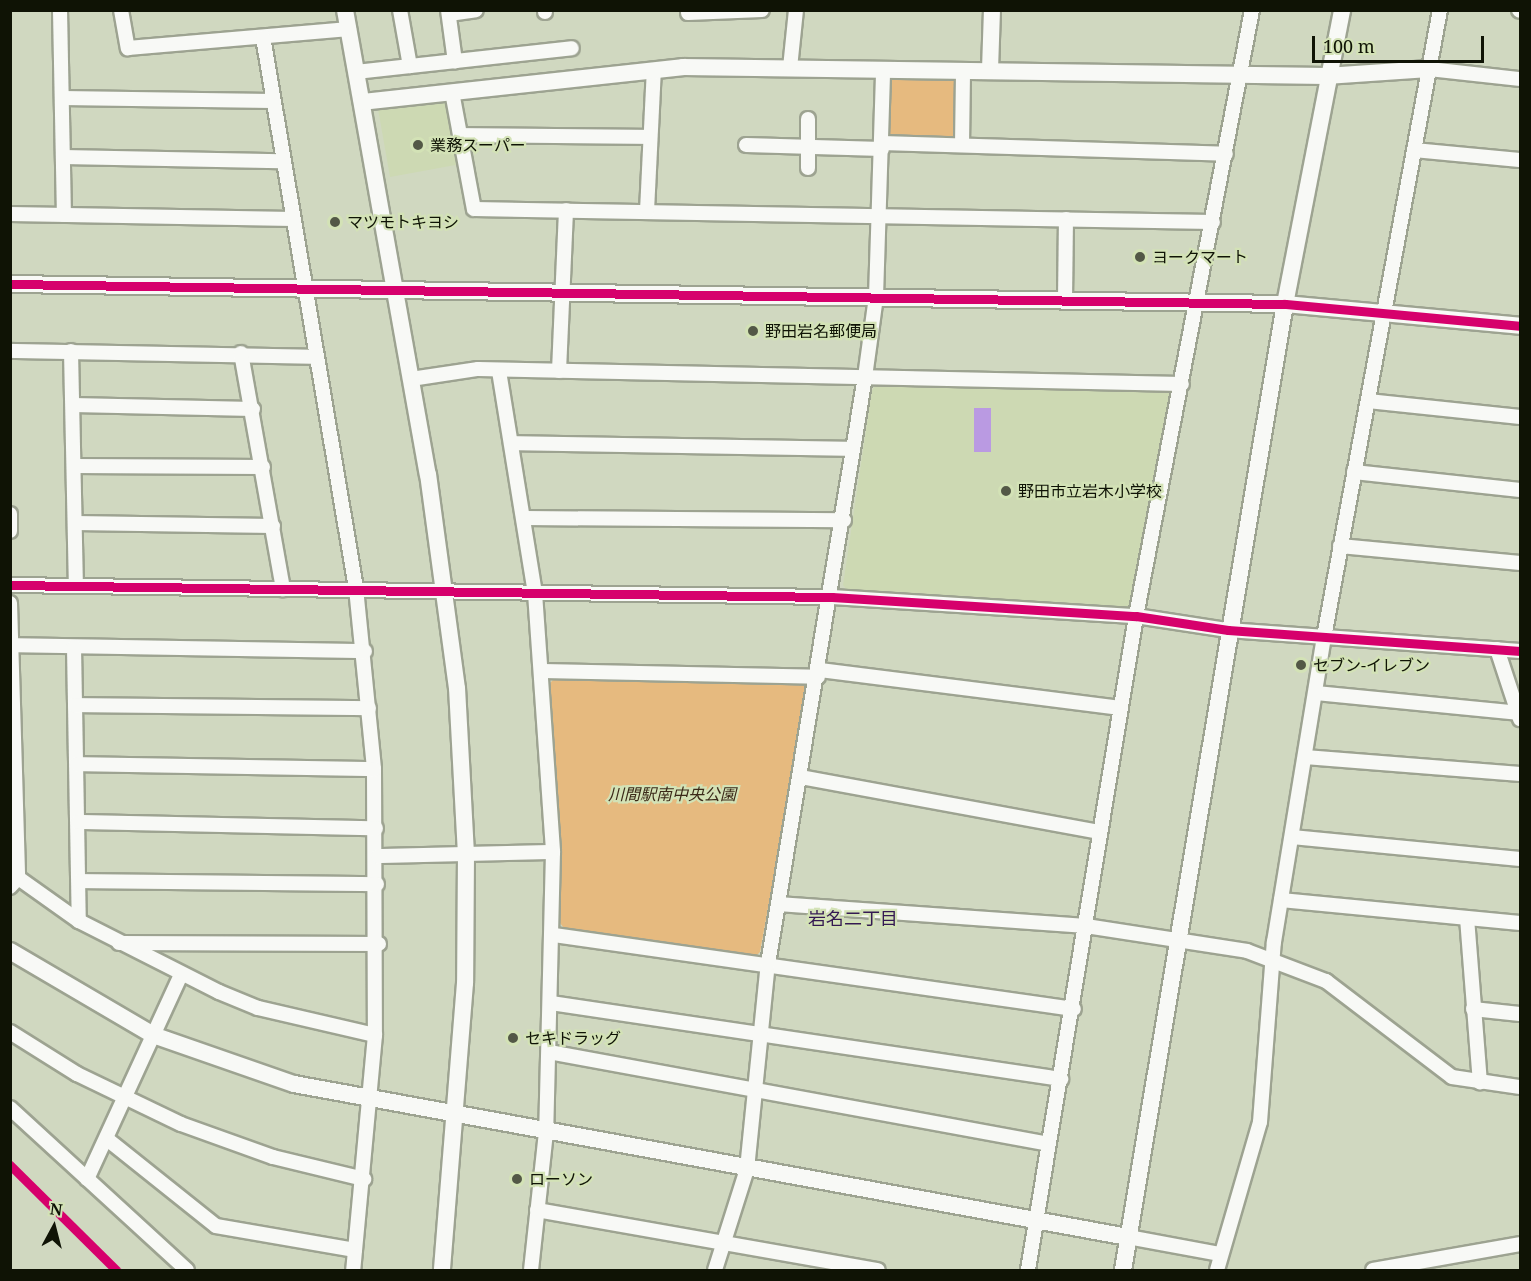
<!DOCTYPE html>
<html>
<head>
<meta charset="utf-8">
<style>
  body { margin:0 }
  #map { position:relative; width:1531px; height:1281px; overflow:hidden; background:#d0d8c0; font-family:"Noto Serif","Noto Sans JP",serif }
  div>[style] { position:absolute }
  .built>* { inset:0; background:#cdd9b3 }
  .green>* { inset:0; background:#e6ba7f; transform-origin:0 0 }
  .water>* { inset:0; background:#ba9ae2; transform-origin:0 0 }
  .roads { filter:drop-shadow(2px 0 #9da391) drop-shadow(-2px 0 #9da391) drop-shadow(0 2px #9da391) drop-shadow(0 -2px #9da391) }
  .minor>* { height:14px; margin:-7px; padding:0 7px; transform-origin:7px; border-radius:7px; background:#f8f9f6 }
  .tertiary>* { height:16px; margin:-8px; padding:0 8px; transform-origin:8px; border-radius:8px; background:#f8f9f6 }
  .cycleway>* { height:9px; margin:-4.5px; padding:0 4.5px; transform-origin:4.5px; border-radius:4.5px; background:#d6006c }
  .dots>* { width:16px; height:16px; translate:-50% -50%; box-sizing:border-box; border:3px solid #d3e2b6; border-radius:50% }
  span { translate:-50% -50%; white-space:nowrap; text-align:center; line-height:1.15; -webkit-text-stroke:4.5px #d3e2b6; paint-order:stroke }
  .poi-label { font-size:16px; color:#0f1305 }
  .left { translate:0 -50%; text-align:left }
  .park-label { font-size:16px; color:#3b2918; font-style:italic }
  .neighbourhood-label { font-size:18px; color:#341952 }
  .frame { position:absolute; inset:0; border:12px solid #0f1305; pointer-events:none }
  .north { position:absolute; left:24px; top:1197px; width:60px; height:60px; -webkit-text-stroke:4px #d3e2b6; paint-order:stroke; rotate:7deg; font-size:16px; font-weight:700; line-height:24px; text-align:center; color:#0f1305 }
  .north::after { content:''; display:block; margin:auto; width:21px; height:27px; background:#0f1305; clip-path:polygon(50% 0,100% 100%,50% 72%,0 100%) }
  .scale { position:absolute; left:1312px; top:36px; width:172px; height:27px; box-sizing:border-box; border:3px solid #0f1305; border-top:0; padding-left:8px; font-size:18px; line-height:21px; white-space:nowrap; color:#0f1305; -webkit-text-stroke:4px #d3e2b6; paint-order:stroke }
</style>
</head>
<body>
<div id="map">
  <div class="built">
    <i style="clip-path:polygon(443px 101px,450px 107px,461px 164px,390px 177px,378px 109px)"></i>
    <i style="clip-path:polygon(878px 383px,1168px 390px,1174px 396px,1133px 603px,1127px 607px,847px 590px,843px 585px,872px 390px)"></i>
  </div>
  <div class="green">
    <i style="left:890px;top:74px;width:69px;height:64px;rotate:1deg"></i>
    <i style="clip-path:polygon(556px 677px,803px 682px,808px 688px,760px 952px,755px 957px,567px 932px,560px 923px,550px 683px)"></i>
  </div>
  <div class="water">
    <i style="left:974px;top:408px;width:17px;height:44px"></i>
  </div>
  <div class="roads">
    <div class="minor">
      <i style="left:60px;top:10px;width:205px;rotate:88.9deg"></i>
      <i style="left:121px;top:10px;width:39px;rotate:80deg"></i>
      <i style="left:128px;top:48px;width:222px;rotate:-4.9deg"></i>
      <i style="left:400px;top:10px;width:57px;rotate:79.9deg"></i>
      <i style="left:448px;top:10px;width:52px;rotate:82.3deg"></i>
      <i style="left:545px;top:10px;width:2px;rotate:90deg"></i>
      <i style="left:1519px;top:10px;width:1px;rotate:45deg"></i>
      <i style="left:688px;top:13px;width:74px;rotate:-2.3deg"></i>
      <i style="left:449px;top:14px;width:27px;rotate:-8deg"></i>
      <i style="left:263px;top:37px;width:559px;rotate:80.42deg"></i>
      <i style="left:356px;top:588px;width:182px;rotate:84.3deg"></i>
      <i style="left:374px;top:769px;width:266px;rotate:89.8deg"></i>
      <i style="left:375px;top:1035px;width:236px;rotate:95.3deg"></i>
      <i style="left:790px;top:68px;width:58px;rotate:-84.1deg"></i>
      <i style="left:1429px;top:69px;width:92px;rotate:6.3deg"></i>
      <i style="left:356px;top:72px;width:217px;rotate:-6.3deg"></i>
      <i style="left:452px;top:92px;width:119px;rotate:79.4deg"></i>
      <i style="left:474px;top:209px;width:739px;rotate:1.01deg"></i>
      <i style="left:62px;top:98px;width:210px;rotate:0.8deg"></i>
      <i style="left:808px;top:119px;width:49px;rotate:90deg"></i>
      <i style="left:460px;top:135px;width:190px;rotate:0.6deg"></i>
      <i style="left:882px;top:143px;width:344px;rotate:1.8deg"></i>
      <i style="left:746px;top:145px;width:136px;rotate:1.7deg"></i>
      <i style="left:962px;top:145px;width:75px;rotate:-89.2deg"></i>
      <i style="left:1414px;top:150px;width:106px;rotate:5.4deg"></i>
      <i style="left:63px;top:157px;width:218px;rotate:1.1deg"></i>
      <i style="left:647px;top:211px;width:141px;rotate:-87.2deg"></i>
      <i style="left:10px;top:214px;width:283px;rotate:1deg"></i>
      <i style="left:1065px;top:300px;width:81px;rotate:-89.3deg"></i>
      <i style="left:10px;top:351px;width:307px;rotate:1.1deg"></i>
      <i style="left:71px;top:351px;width:235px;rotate:88.8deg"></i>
      <i style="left:241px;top:353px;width:240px;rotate:79.9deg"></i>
      <i style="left:499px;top:371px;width:225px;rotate:80.8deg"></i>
      <i style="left:535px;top:593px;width:260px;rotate:86deg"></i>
      <i style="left:553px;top:852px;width:280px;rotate:91.4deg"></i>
      <i style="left:546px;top:1132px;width:139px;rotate:96.2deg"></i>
      <i style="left:559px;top:371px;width:161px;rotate:-87.5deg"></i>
      <i style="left:411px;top:379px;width:68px;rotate:-8.5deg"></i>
      <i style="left:478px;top:369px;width:704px;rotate:1.22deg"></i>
      <i style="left:1368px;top:401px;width:153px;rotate:6deg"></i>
      <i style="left:73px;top:405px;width:180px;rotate:1.3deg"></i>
      <i style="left:511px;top:443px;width:342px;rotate:1deg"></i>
      <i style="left:74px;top:466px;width:189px;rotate:0.3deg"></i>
      <i style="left:1354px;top:472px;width:167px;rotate:6.2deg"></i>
      <i style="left:10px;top:514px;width:17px;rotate:90deg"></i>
      <i style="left:525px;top:518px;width:319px;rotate:0.4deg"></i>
      <i style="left:75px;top:523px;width:198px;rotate:0.9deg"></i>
      <i style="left:1340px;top:546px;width:181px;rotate:5.4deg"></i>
      <i style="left:10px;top:585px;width:822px;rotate:0.84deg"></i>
      <i style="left:832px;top:597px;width:305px;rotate:3.6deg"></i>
      <i style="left:1136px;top:616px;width:93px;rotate:8.7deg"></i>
      <i style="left:1228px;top:630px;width:293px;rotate:4.1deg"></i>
      <i style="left:10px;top:603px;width:275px;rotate:88.3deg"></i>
      <i style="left:18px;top:878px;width:12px;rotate:132deg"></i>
      <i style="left:10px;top:645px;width:355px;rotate:1deg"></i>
      <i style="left:74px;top:647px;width:274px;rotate:89deg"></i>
      <i style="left:1497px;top:649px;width:74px;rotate:71.8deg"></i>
      <i style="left:820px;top:670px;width:303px;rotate:7.2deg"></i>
      <i style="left:543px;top:671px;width:275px;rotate:1.2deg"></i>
      <i style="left:1316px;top:693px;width:205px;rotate:5.6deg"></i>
      <i style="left:75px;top:705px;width:294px;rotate:0.6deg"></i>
      <i style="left:1305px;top:757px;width:216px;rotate:4.5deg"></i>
      <i style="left:77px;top:764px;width:297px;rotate:1deg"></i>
      <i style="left:800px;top:777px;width:305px;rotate:10.4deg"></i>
      <i style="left:78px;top:822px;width:298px;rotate:1.2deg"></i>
      <i style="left:1292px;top:837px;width:229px;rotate:5.5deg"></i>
      <i style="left:378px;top:856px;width:175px;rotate:-1.3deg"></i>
      <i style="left:10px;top:872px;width:85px;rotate:35.4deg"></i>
      <i style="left:79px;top:921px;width:157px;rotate:26.9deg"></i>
      <i style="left:219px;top:992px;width:42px;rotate:22.3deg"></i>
      <i style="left:258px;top:1008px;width:120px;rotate:13deg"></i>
      <i style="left:80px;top:881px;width:297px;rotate:0.6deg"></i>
      <i style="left:1281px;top:900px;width:240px;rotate:5.5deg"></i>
      <i style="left:778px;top:904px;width:309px;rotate:4.1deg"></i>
      <i style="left:1086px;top:926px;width:163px;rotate:8.8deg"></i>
      <i style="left:1247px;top:951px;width:85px;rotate:20.8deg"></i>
      <i style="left:1326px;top:981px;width:158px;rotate:37.3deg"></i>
      <i style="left:1452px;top:1077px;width:69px;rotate:8.4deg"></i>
      <i style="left:1467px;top:918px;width:165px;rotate:85.5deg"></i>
      <i style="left:554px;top:935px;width:525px;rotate:8.1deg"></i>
      <i style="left:119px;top:943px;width:260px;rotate:0.2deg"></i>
      <i style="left:551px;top:1003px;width:516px;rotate:8.48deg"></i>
      <i style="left:1473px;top:1009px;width:47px;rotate:6.1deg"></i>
      <i style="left:10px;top:1032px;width:79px;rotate:32.1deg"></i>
      <i style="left:77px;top:1074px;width:115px;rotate:25.7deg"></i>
      <i style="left:181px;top:1124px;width:98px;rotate:19.7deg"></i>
      <i style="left:273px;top:1157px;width:94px;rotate:13.6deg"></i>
      <i style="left:549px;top:1052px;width:508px;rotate:10.43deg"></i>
      <i style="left:10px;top:1108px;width:240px;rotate:42.5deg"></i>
      <i style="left:107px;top:1139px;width:139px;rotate:38.6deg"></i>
      <i style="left:216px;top:1226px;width:141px;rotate:9.8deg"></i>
      <i style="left:87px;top:1179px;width:225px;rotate:-65.3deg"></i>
      <i style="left:537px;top:1210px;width:346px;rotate:10deg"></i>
      <i style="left:1128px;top:1237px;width:94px;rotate:10.5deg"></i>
      <i style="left:715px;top:1270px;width:106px;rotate:-72.4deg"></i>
      <i style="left:747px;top:1169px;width:206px;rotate:-84.2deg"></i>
      <i style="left:768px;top:964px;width:595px;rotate:-80.62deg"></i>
      <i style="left:865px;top:377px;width:81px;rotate:-82.2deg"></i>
      <i style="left:876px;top:297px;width:228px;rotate:-88.2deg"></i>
      <i style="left:1028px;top:1270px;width:663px;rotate:-80.62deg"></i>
      <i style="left:1136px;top:616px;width:617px;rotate:-79.16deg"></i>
      <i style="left:1217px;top:1270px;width:154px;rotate:-73.8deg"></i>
      <i style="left:1260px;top:1122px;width:181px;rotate:-85.6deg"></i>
      <i style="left:1274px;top:942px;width:309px;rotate:-80.7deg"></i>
      <i style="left:1324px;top:637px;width:638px;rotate:-79.52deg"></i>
      <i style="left:1373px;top:1270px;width:149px;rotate:-10deg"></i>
    </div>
    <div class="tertiary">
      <i style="left:345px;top:10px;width:471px;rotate:79.9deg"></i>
      <i style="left:428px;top:474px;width:216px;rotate:82.3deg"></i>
      <i style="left:457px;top:688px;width:166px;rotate:86.9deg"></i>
      <i style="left:466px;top:854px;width:129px;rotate:90.4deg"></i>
      <i style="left:465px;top:983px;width:288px;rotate:94.6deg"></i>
      <i style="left:990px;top:70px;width:60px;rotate:-88.1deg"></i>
      <i style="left:362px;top:102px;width:323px;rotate:-6.2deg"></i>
      <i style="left:683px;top:67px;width:643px;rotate:0.8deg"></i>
      <i style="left:1326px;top:76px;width:103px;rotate:-3.9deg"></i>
      <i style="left:10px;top:284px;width:1275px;rotate:0.9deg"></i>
      <i style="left:1285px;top:304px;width:236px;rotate:5.3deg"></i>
      <i style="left:10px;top:951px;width:166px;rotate:30.4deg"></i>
      <i style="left:153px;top:1035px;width:149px;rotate:19.2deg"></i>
      <i style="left:294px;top:1084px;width:848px;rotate:10.4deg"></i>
      <i style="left:1123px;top:1270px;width:979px;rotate:-80.48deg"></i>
      <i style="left:1285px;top:304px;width:299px;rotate:-79deg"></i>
    </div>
  </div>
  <div class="cycleway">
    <i style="left:10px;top:284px;width:1275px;rotate:0.9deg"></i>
    <i style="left:1285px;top:304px;width:236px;rotate:5.3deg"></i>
    <i style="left:10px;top:585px;width:822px;rotate:0.84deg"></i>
    <i style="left:832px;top:597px;width:305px;rotate:3.6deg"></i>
    <i style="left:1136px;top:616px;width:93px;rotate:8.7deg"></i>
    <i style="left:1228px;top:630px;width:293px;rotate:4.1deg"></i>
    <i style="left:10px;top:1165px;width:149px;rotate:44.7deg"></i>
  </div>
  <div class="dots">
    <i style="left:418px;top:145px;background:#535846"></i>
    <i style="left:335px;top:222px;background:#535846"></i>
    <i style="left:1140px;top:257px;background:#535846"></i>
    <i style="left:753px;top:331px;background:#535846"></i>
    <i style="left:1006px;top:491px;background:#535846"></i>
    <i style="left:1301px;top:665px;background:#535846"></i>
    <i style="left:513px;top:1038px;background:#535846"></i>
    <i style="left:517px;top:1179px;background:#535846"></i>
  </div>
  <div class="poi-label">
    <span class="left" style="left:430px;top:145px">業務スーパー</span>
    <span class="left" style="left:347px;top:222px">マツモトキヨシ</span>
    <span class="left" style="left:1152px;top:257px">ヨークマート</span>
    <span class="left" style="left:765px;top:331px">野田岩名郵便局</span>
    <span class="left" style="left:1018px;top:491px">野田市立岩木小学校</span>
    <span class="left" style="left:1313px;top:665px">セブン-イレブン</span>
    <span class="left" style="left:525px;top:1038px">セキドラッグ</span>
    <span class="left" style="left:529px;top:1179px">ローソン</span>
  </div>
  <div class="park-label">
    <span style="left:672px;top:794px">川間駅南中央公園</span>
  </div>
  <div class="neighbourhood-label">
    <span style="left:853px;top:918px">岩名二丁目</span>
  </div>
  <div class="frame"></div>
  <div class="north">N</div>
  <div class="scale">100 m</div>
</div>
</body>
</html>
